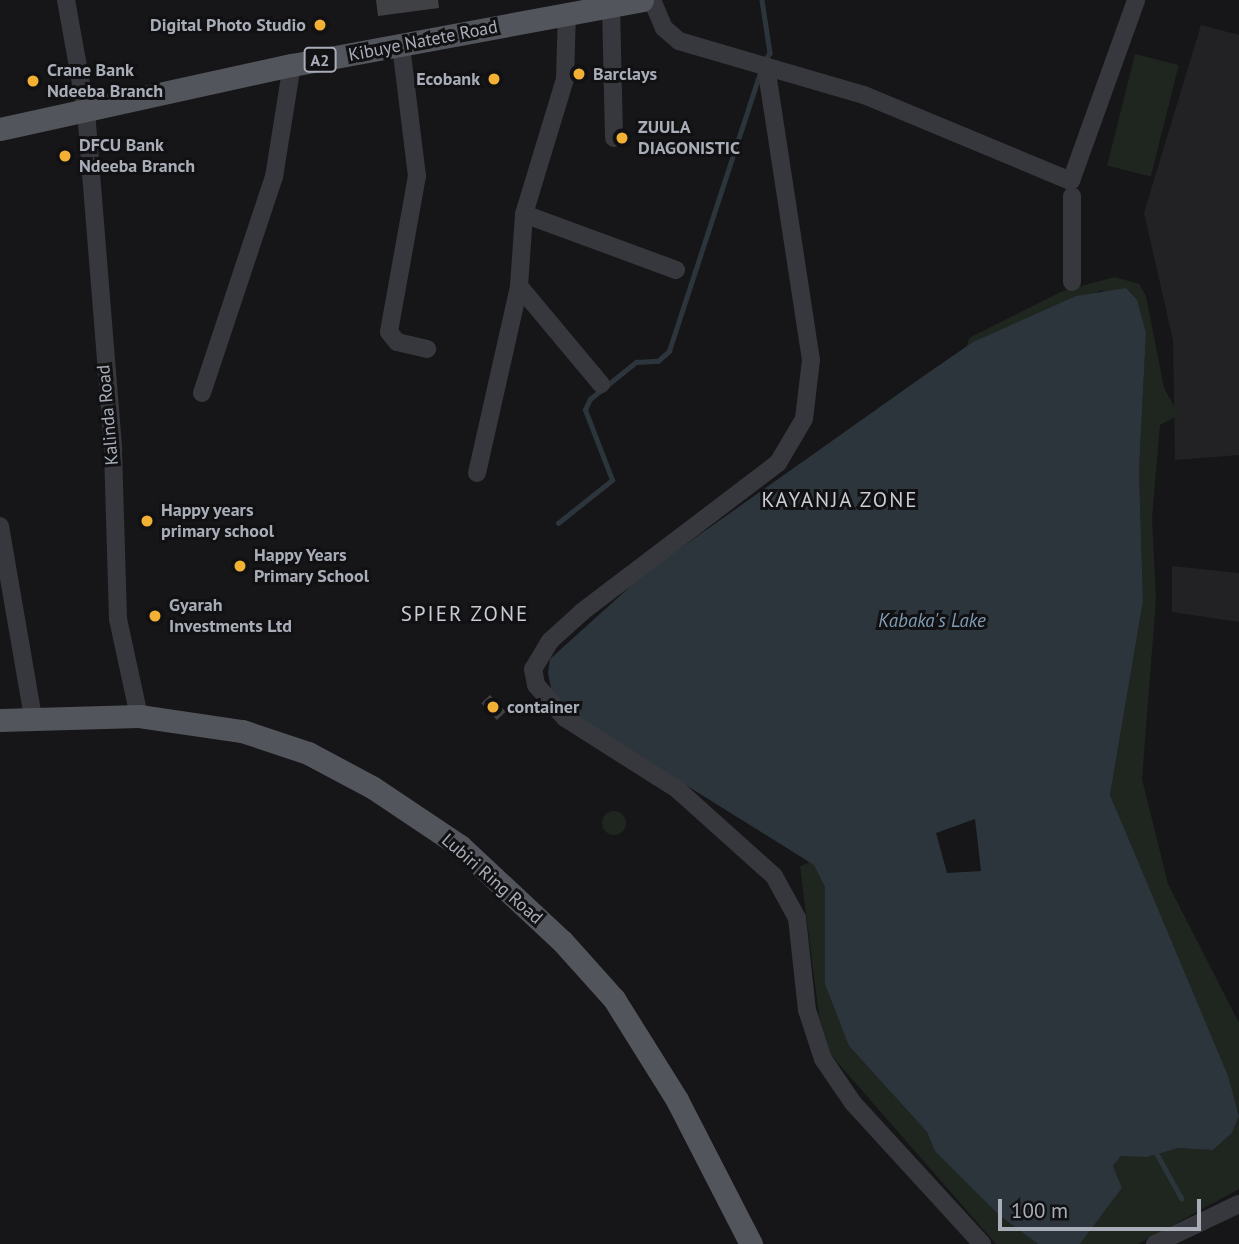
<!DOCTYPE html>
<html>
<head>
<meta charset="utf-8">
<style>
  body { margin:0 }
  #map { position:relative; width:1239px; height:1244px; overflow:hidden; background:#161618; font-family:"PT Sans",sans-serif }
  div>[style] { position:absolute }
  .built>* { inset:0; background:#222225 }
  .green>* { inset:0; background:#1e261f; transform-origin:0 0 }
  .round { border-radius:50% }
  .water>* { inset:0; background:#2c353c }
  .stream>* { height:4.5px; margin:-2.25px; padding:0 2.25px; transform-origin:2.25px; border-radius:2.25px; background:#2c353c }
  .building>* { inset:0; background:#404145; transform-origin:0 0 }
  .minor>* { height:18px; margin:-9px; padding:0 9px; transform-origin:9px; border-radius:9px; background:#37383d }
  .major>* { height:23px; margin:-11.5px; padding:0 11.5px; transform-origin:11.5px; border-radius:11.5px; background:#53555c }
  .dots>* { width:19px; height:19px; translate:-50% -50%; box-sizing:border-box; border:4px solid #111113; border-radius:50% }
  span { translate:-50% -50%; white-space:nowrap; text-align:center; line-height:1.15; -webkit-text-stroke:6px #111113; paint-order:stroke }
  .shield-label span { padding:2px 5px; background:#111113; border:2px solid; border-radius:5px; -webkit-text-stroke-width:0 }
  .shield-label { font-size:16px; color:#a8adb8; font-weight:700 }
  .poi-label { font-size:18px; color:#a8adb8; font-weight:700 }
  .right { translate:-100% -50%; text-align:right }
  .left { translate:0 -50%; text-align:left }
  .street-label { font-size:18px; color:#a8adb8 }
  .water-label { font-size:19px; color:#7f9bb3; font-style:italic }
  .quarter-label { font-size:21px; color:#c9ccd4; letter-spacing:2px }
  .scale { position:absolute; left:998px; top:1199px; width:203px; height:32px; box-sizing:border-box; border:4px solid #a8adb8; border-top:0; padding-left:9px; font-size:21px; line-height:24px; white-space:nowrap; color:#a8adb8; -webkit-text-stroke:5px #111113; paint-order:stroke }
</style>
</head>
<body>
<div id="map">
  <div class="built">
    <i style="clip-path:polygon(1201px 25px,1239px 35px,1239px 455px,1175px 460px,1173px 340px,1144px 213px)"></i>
    <i style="clip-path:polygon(1172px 566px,1239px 573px,1239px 622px,1172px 612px)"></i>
  </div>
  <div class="green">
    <i style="left:1135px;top:54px;width:45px;height:115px;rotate:14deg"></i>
    <i style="clip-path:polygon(1115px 277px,1139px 284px,1146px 296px,1164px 388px,1179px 415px,1160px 425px,1152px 518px,1156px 599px,1142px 779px,1168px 884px,1239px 1023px,1239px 1113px,1110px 795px,1143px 601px,1139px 471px,1146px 333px,1102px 290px,967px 346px,969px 338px,1063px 291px)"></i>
    <i class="round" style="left:602px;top:811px;width:24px;height:24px"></i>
    <i style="clip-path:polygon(824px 857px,849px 1046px,927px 1132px,936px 1151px,1000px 1216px,1038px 1244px,996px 1244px,831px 1055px,819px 1016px,800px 866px)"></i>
    <i style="clip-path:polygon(1239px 1116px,1239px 1189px,1138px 1244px,1080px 1244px,1122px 1188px,1113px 1166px,1121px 1156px,1178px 1148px,1213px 1150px,1232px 1133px)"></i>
  </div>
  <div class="water">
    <i style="clip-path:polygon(evenodd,1126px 288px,1137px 300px,1146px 333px,1139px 471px,1143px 601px,1110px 795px,1228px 1076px,1239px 1116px,1232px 1133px,1213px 1150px,1178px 1148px,1147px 1157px,1121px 1156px,1113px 1166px,1122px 1188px,1080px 1244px,1038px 1244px,1000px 1216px,935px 1151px,927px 1132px,849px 1046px,825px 984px,825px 887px,814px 865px,554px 703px,548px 673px,550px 659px,644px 574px,925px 375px,973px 342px,1076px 296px,1126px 288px,975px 819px,981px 871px,947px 873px,936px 833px,975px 819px)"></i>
  </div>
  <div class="stream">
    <i style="left:762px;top:0;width:54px;rotate:81.4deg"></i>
    <i style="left:770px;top:53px;width:9px;rotate:122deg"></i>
    <i style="left:558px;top:523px;width:69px;rotate:-38.5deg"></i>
    <i style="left:612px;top:480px;width:75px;rotate:-111.1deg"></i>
    <i style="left:585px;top:410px;width:12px;rotate:-66deg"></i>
    <i style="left:590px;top:399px;width:59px;rotate:-38.8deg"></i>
    <i style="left:636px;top:362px;width:22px;rotate:-3deg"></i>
    <i style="left:658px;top:361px;width:15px;rotate:-42deg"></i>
    <i style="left:669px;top:351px;width:297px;rotate:-71.9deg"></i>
    <i style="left:1157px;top:1154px;width:51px;rotate:60.9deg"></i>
  </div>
  <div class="building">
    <i style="clip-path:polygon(376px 0,438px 0,439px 8px,378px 16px)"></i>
    <i style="left:490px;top:695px;width:23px;height:12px;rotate:47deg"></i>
  </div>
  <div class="minor">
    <i style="left:66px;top:0;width:113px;rotate:79.8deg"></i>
    <i style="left:86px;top:111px;width:340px;rotate:85.4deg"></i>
    <i style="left:113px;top:450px;width:169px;rotate:88.3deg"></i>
    <i style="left:118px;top:619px;width:99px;rotate:77.8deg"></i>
    <i style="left:652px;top:0;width:30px;rotate:67deg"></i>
    <i style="left:664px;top:28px;width:20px;rotate:41deg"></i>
    <i style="left:679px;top:41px;width:193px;rotate:16.3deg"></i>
    <i style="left:864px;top:95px;width:224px;rotate:22.6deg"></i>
    <i style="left:1071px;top:181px;width:192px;rotate:-70.2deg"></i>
    <i style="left:611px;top:5px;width:133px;rotate:88.7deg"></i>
    <i style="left:401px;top:46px;width:131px;rotate:83deg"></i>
    <i style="left:417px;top:176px;width:158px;rotate:100.2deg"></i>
    <i style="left:389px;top:332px;width:13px;rotate:51deg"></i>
    <i style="left:397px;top:342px;width:31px;rotate:13deg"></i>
    <i style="left:766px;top:66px;width:297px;rotate:81.3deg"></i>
    <i style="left:811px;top:360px;width:59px;rotate:96.8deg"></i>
    <i style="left:804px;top:419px;width:51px;rotate:120.6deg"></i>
    <i style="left:778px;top:463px;width:246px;rotate:142.8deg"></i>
    <i style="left:582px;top:612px;width:43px;rotate:137.8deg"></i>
    <i style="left:550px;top:641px;width:33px;rotate:121deg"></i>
    <i style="left:533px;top:669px;width:16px;rotate:79deg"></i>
    <i style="left:536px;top:685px;width:44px;rotate:48.7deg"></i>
    <i style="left:565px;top:718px;width:133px;rotate:32.4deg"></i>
    <i style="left:677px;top:789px;width:130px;rotate:41.9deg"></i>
    <i style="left:774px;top:876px;width:48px;rotate:61.3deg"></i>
    <i style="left:797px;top:918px;width:93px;rotate:83.8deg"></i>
    <i style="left:807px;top:1010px;width:52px;rotate:71.9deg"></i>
    <i style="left:823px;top:1059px;width:53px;rotate:55.7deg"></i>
    <i style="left:853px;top:1103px;width:191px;rotate:47.5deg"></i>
    <i style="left:524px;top:214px;width:162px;rotate:20.2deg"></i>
    <i style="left:1072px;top:282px;width:86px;rotate:-90deg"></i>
    <i style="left:519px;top:286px;width:128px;rotate:50.1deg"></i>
    <i style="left:202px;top:393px;width:228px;rotate:-71.6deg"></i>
    <i style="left:274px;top:177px;width:113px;rotate:-80.9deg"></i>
    <i style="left:477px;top:473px;width:192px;rotate:-77.3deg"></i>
    <i style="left:519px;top:286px;width:72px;rotate:-86deg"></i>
    <i style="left:524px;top:214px;width:141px;rotate:-73.1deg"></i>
    <i style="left:565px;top:79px;width:66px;rotate:-88.3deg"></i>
    <i style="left:0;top:526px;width:194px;rotate:80.2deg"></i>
    <i style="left:1155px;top:1244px;width:93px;rotate:-25.5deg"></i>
  </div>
  <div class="major">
    <i style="left:0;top:129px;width:299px;rotate:-12.4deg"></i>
    <i style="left:292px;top:65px;width:356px;rotate:-10.5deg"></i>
    <i style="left:0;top:720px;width:139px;rotate:-1.6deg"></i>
    <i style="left:139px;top:716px;width:104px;rotate:8.3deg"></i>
    <i style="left:242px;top:731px;width:70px;rotate:18.4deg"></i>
    <i style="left:308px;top:753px;width:72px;rotate:28deg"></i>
    <i style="left:372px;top:787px;width:106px;rotate:33.8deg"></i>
    <i style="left:460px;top:846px;width:139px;rotate:43deg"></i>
    <i style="left:562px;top:941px;width:78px;rotate:48.1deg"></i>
    <i style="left:614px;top:999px;width:119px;rotate:58deg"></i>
    <i style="left:677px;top:1100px;width:162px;rotate:62.8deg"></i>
  </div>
  <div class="dots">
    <i style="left:320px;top:25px;background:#f2b134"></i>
    <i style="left:579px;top:74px;background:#f2b134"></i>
    <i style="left:494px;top:79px;background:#f2b134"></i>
    <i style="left:33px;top:81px;background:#f2b134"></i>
    <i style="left:622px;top:138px;background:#f2b134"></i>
    <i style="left:65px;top:156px;background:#f2b134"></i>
    <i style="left:147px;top:521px;background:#f2b134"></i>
    <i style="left:240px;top:566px;background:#f2b134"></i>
    <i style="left:155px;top:616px;background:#f2b134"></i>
    <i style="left:493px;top:707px;background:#f2b134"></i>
  </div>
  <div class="shield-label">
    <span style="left:320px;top:60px">A2</span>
  </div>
  <div class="poi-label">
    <span class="right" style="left:306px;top:25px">Digital Photo Studio</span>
    <span class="left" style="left:47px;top:81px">Crane Bank<br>Ndeeba Branch</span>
    <span class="left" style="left:593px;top:74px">Barclays</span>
    <span class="right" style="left:480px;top:79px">Ecobank</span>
    <span class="left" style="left:638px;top:138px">ZUULA<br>DIAGONISTIC</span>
    <span class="left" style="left:79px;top:156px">DFCU Bank<br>Ndeeba Branch</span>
    <span class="left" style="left:161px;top:521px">Happy years<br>primary school</span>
    <span class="left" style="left:254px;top:566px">Happy Years<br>Primary School</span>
    <span class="left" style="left:169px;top:616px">Gyarah<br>Investments Ltd</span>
    <span class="left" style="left:507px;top:707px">container</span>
  </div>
  <div class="street-label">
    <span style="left:423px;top:41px;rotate:-11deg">Kibuye Natete Road</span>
    <span style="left:108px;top:415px;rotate:-95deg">Kalinda Road</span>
    <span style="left:492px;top:879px;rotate:41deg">Lubiri Ring Road</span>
  </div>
  <div class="water-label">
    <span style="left:932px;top:621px">Kabaka's Lake</span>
  </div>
  <div class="quarter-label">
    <span style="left:840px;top:500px">KAYANJA ZONE</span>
    <span style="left:465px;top:614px">SPIER ZONE</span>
  </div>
  <div class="scale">100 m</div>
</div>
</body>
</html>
